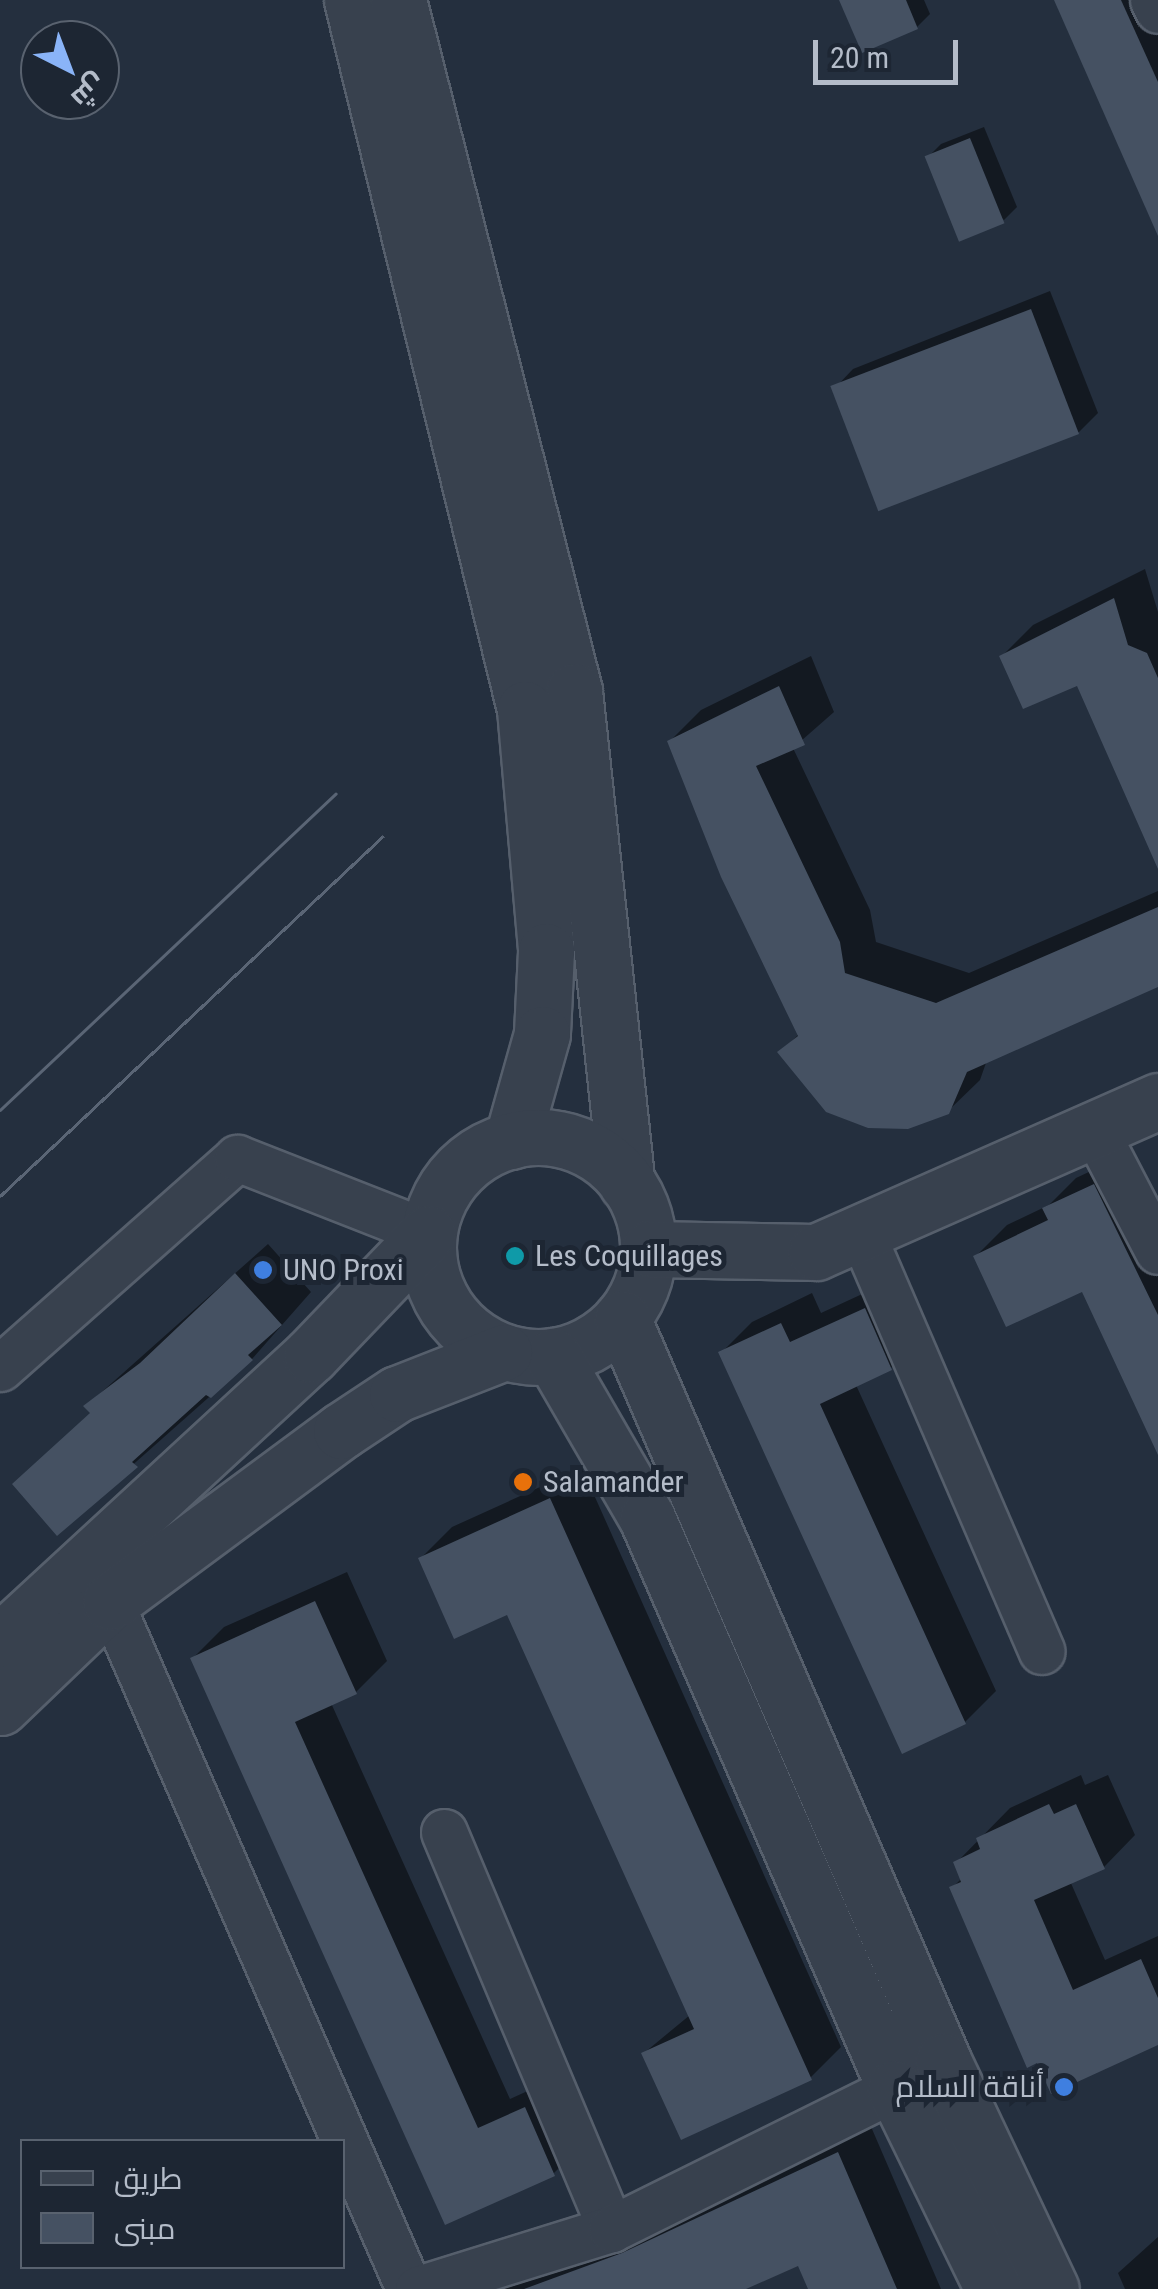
<!DOCTYPE html>
<html>
<head>
<meta charset="utf-8">
<style>
  body { margin:0 }
  #map { position:relative; width:1158px; height:2289px; overflow:hidden; background:#242f3e; font-family:"Roboto Condensed",Cairo,sans-serif }
  div>[style] { position:absolute }
  .shadow>* { inset:0; background:#0007 }
  .building>* { inset:0; background:#455162; transform-origin:0 0 }
  .roads { filter:drop-shadow(2px 0 #565f6c) drop-shadow(-2px 0 #565f6c) drop-shadow(0 2px #565f6c) drop-shadow(0 -2px #565f6c) }
  .minor>* { height:45px; margin:-22.5px; padding:0 22.5px; transform-origin:22.5px; border-radius:22.5px; background:#38414e }
  .tertiary>* { height:55px; margin:-27.5px; padding:0 27.5px; transform-origin:27.5px; border-radius:27.5px; background:#38414e }
  .tertiary>.ring { margin:-27.5px; padding:0; box-sizing:content-box; background:none; border:55px solid #38414e; border-radius:50% }
  .tram>* { height:2.5px; margin:-1.25px; padding:0 1.25px; transform-origin:1.25px; border-radius:1.25px; background:#5a6575 }
  .dots>* { width:28px; height:28px; translate:-50% -50%; box-sizing:border-box; border:5px solid #1d2633; border-radius:50% }
  span { translate:-50% -50%; white-space:nowrap; text-align:center; line-height:1.15; -webkit-text-stroke:10px #1d2633; paint-order:stroke }
  .poi-label { font-size:30px; color:#b4bcc9 }
  .left { translate:0 -50%; text-align:left }
  .right { translate:-100% -50%; text-align:right }
  .legend { position:absolute; left:20px; top:2139px; width:325px; height:130px; box-sizing:border-box; background:#1d2633; border:2px solid #59626f; margin:0; padding:12px 18px; list-style:none; font-size:30px; color:#b4bcc9 }
  .legend li { display:flex; align-items:center; gap:20px; height:50px }
  .legend b { width:50px; border:2px solid #59626f }
  .north { position:absolute; left:20px; top:20px; width:100px; height:100px; box-sizing:border-box; background:#1d2633; border:2px solid #59626f; border-radius:50%; rotate:138deg; font-size:28px; font-weight:700; line-height:40px; text-align:center; color:#b4bcc9 }
  .north::after { content:''; display:block; margin:auto; width:35px; height:45px; background:#8ab4f8; clip-path:polygon(50% 0,100% 100%,50% 72%,0 100%) }
  .scale { position:absolute; left:813px; top:40px; width:145px; height:45px; box-sizing:border-box; border:5px solid #b4bcc9; border-top:0; padding-left:12px; font-size:30px; line-height:35px; white-space:nowrap; color:#b4bcc9; -webkit-text-stroke:8px #1d2633; paint-order:stroke }
</style>
</head>
<body>
<div id="map">
  <div class="shadow">
    <i style="clip-path:polygon(842px 0,924px 0,930px 14px,917px 27px)"></i>
    <i style="clip-path:polygon(1057px 0,1145px 0,1158px 29px,1158px 230px)"></i>
    <i style="clip-path:polygon(984px 127px,1017px 207px,1004px 220px,928px 157px,941px 144px)"></i>
    <i style="clip-path:polygon(1050px 291px,1098px 413px,1079px 432px,834px 389px,853px 369px)"></i>
    <i style="clip-path:polygon(1145px 569px,1158px 612px,1158px 863px,1078px 683px,1002px 656px,1033px 625px)"></i>
    <i style="clip-path:polygon(811px 656px,834px 712px,793px 748px,870px 910px,876px 942px,969px 973px,1158px 891px,1158px 984px,987px 1060px,980px 1080px,947px 1112px,780px 1053px,800px 1033px,670px 741px,701px 710px)"></i>
    <i style="clip-path:polygon(1125px 1155px,1158px 1224px,1158px 1449px,1083px 1288px,976px 1256px,1007px 1225px,1049px 1205px,1076px 1178px)"></i>
    <i style="clip-path:polygon(268px 1244px,311px 1292px,252px 1359px,57px 1532px,92px 1411px,86px 1406px)"></i>
    <i style="clip-path:polygon(897px 1278px,922px 1337px,891px 1368px,856px 1385px,996px 1691px,965px 1722px,721px 1353px,752px 1322px,812px 1293px,821px 1313px)"></i>
    <i style="clip-path:polygon(582px 1468px,841px 2047px,810px 2078px,644px 2053px,690px 2015px,509px 1612px,421px 1558px,452px 1527px)"></i>
    <i style="clip-path:polygon(347px 1572px,387px 1661px,356px 1692px,331px 1703px,510px 2099px,556px 2078px,585px 2142px,554px 2173px,446px 2222px,193px 1658px,224px 1627px)"></i>
    <i style="clip-path:polygon(1081px 1775px,1085px 1785px,1108px 1775px,1135px 1835px,1104px 1867px,1070px 1881px,1105px 1960px,1158px 1936px,1158px 2039px,1052px 2090px,952px 1888px,962px 1878px,956px 1863px,1010px 1808px)"></i>
    <i style="clip-path:polygon(869px 2122px,941px 2289px,811px 2289px,799px 2263px,740px 2289px,495px 2289px)"></i>
    <i style="clip-path:polygon(1158px 2237px,1158px 2289px,1125px 2289px,1118px 2273px)"></i>
  </div>
  <div class="building">
    <i style="clip-path:polygon(839px 0,906px 0,918px 29px,862px 53px)"></i>
    <i style="clip-path:polygon(1054px 0,1121px 0,1158px 82px,1158px 236px)"></i>
    <i style="left:970px;top:138px;width:92px;height:49px;rotate:68deg"></i>
    <i style="left:1031px;top:309px;width:134px;height:215px;rotate:69deg"></i>
    <i style="clip-path:polygon(1114px 598px,1128px 645px,1147px 653px,1158px 678px,1158px 869px,1077px 686px,1023px 709px,999px 656px)"></i>
    <i style="clip-path:polygon(779px 686px,805px 745px,756px 766px,840px 942px,845px 973px,936px 1003px,1158px 907px,1158px 987px,967px 1072px,949px 1114px,908px 1129px,868px 1128px,826px 1112px,777px 1052px,798px 1036px,721px 877px,667px 741px)"></i>
    <i style="clip-path:polygon(1094px 1184px,1158px 1315px,1158px 1455px,1082px 1292px,1006px 1327px,973px 1256px,1048px 1220px,1042px 1208px)"></i>
    <i style="clip-path:polygon(235px 1273px,282px 1325px,248px 1355px,253px 1360px,211px 1398px,206px 1395px,132px 1462px,138px 1467px,57px 1536px,12px 1484px,90px 1413px,83px 1406px,140px 1363px)"></i>
    <i style="clip-path:polygon(865px 1308px,892px 1370px,820px 1404px,966px 1724px,902px 1754px,718px 1352px,781px 1323px,790px 1342px)"></i>
    <i style="clip-path:polygon(550px 1498px,812px 2080px,681px 2140px,641px 2053px,694px 2029px,507px 1615px,454px 1639px,418px 1558px)"></i>
    <i style="clip-path:polygon(315px 1601px,357px 1694px,295px 1722px,478px 2128px,525px 2107px,555px 2176px,445px 2225px,190px 1658px)"></i>
    <i style="clip-path:polygon(1049px 1804px,1054px 1814px,1076px 1804px,1105px 1869px,1034px 1900px,1073px 1990px,1141px 1959px,1158px 1998px,1158px 2045px,1051px 2094px,1037px 2063px,1027px 2068px,949px 1887px,961px 1882px,953px 1862px,980px 1849px,976px 1838px)"></i>
    <i style="clip-path:polygon(838px 2152px,897px 2289px,808px 2289px,798px 2266px,746px 2289px,524px 2289px,622px 2253px)"></i>
  </div>
  <div class="roads">
    <div class="minor">
      <i style="left:1153px;top:0;width:11px;rotate:63deg"></i>
      <i style="left:1096px;top:1132px;width:134px;rotate:62.5deg"></i>
      <i style="left:862px;top:1234px;width:454px;rotate:66.7deg"></i>
      <i style="left:0;top:1368px;width:317px;rotate:-41.5deg"></i>
      <i style="left:237px;top:1158px;width:205px;rotate:21.4deg"></i>
      <i style="left:110px;top:1602px;width:749px;rotate:66.48deg"></i>
      <i style="left:444px;top:1832px;width:431px;rotate:67.2deg"></i>
      <i style="left:418px;top:2289px;width:202px;rotate:-17.3deg"></i>
      <i style="left:611px;top:2229px;width:317px;rotate:-26.4deg"></i>
    </div>
    <div class="tertiary">
      <i style="left:352px;top:0;width:730px;rotate:76.29deg"></i>
      <i style="left:525px;top:709px;width:243px;rotate:85deg"></i>
      <i style="left:546px;top:951px;width:83px;rotate:92.8deg"></i>
      <i style="left:542px;top:1034px;width:111px;rotate:105.7deg"></i>
      <i style="left:398px;top:0;width:713px;rotate:75.71deg"></i>
      <i style="left:574px;top:691px;width:495px;rotate:83.9deg"></i>
      <i class="ring" style="left:428px;top:1137px;width:165px;height:165px"></i>
      <i style="left:649px;top:1249px;width:167px;rotate:1deg"></i>
      <i style="left:816px;top:1252px;width:374px;rotate:-23.8deg"></i>
      <i style="left:622px;top:1318px;width:809px;rotate:66.63deg"></i>
      <i style="left:943px;top:2061px;width:252px;rotate:64.7deg"></i>
      <i style="left:553px;top:1356px;width:187px;rotate:59.9deg"></i>
      <i style="left:647px;top:1518px;width:622px;rotate:66.49deg"></i>
      <i style="left:895px;top:2088px;width:224px;rotate:64deg"></i>
      <i style="left:0;top:1642px;width:423px;rotate:-42.7deg"></i>
      <i style="left:311px;top:1355px;width:169px;rotate:-46.2deg"></i>
      <i style="left:0;top:1707px;width:152px;rotate:-43.7deg"></i>
      <i style="left:110px;top:1602px;width:287px;rotate:-36.5deg"></i>
      <i style="left:341px;top:1431px;width:67px;rotate:-33.5deg"></i>
      <i style="left:397px;top:1394px;width:115px;rotate:-21.4deg"></i>
    </div>
  </div>
  <div class="tram">
    <i style="left:0;top:1110px;width:461px;rotate:-43.3deg"></i>
    <i style="left:0;top:1196px;width:524px;rotate:-43.22deg"></i>
  </div>
  <div class="dots">
    <i style="left:515px;top:1256px;background:#0f9aa8"></i>
    <i style="left:263px;top:1270px;background:#3f7fe0"></i>
    <i style="left:523px;top:1482px;background:#e8710a"></i>
    <i style="left:1064px;top:2087px;background:#3f7fe0"></i>
  </div>
  <div class="poi-label">
    <span class="left" style="left:535px;top:1256px">Les Coquillages</span>
    <span class="left" style="left:283px;top:1270px">UNO Proxi</span>
    <span class="left" style="left:543px;top:1482px">Salamander</span>
    <span class="right" style="left:1044px;top:2087px">أناقة السلام</span>
  </div>
  <ul class="legend">
  <li><b style="height:12px;background:#38414e"></b>طريق</li>
  <li><b style="height:28px;background:#455162"></b>مبنى</li>
  </ul>
  <div class="north">ش</div>
  <div class="scale">20 m</div>
</div>
</body>
</html>
